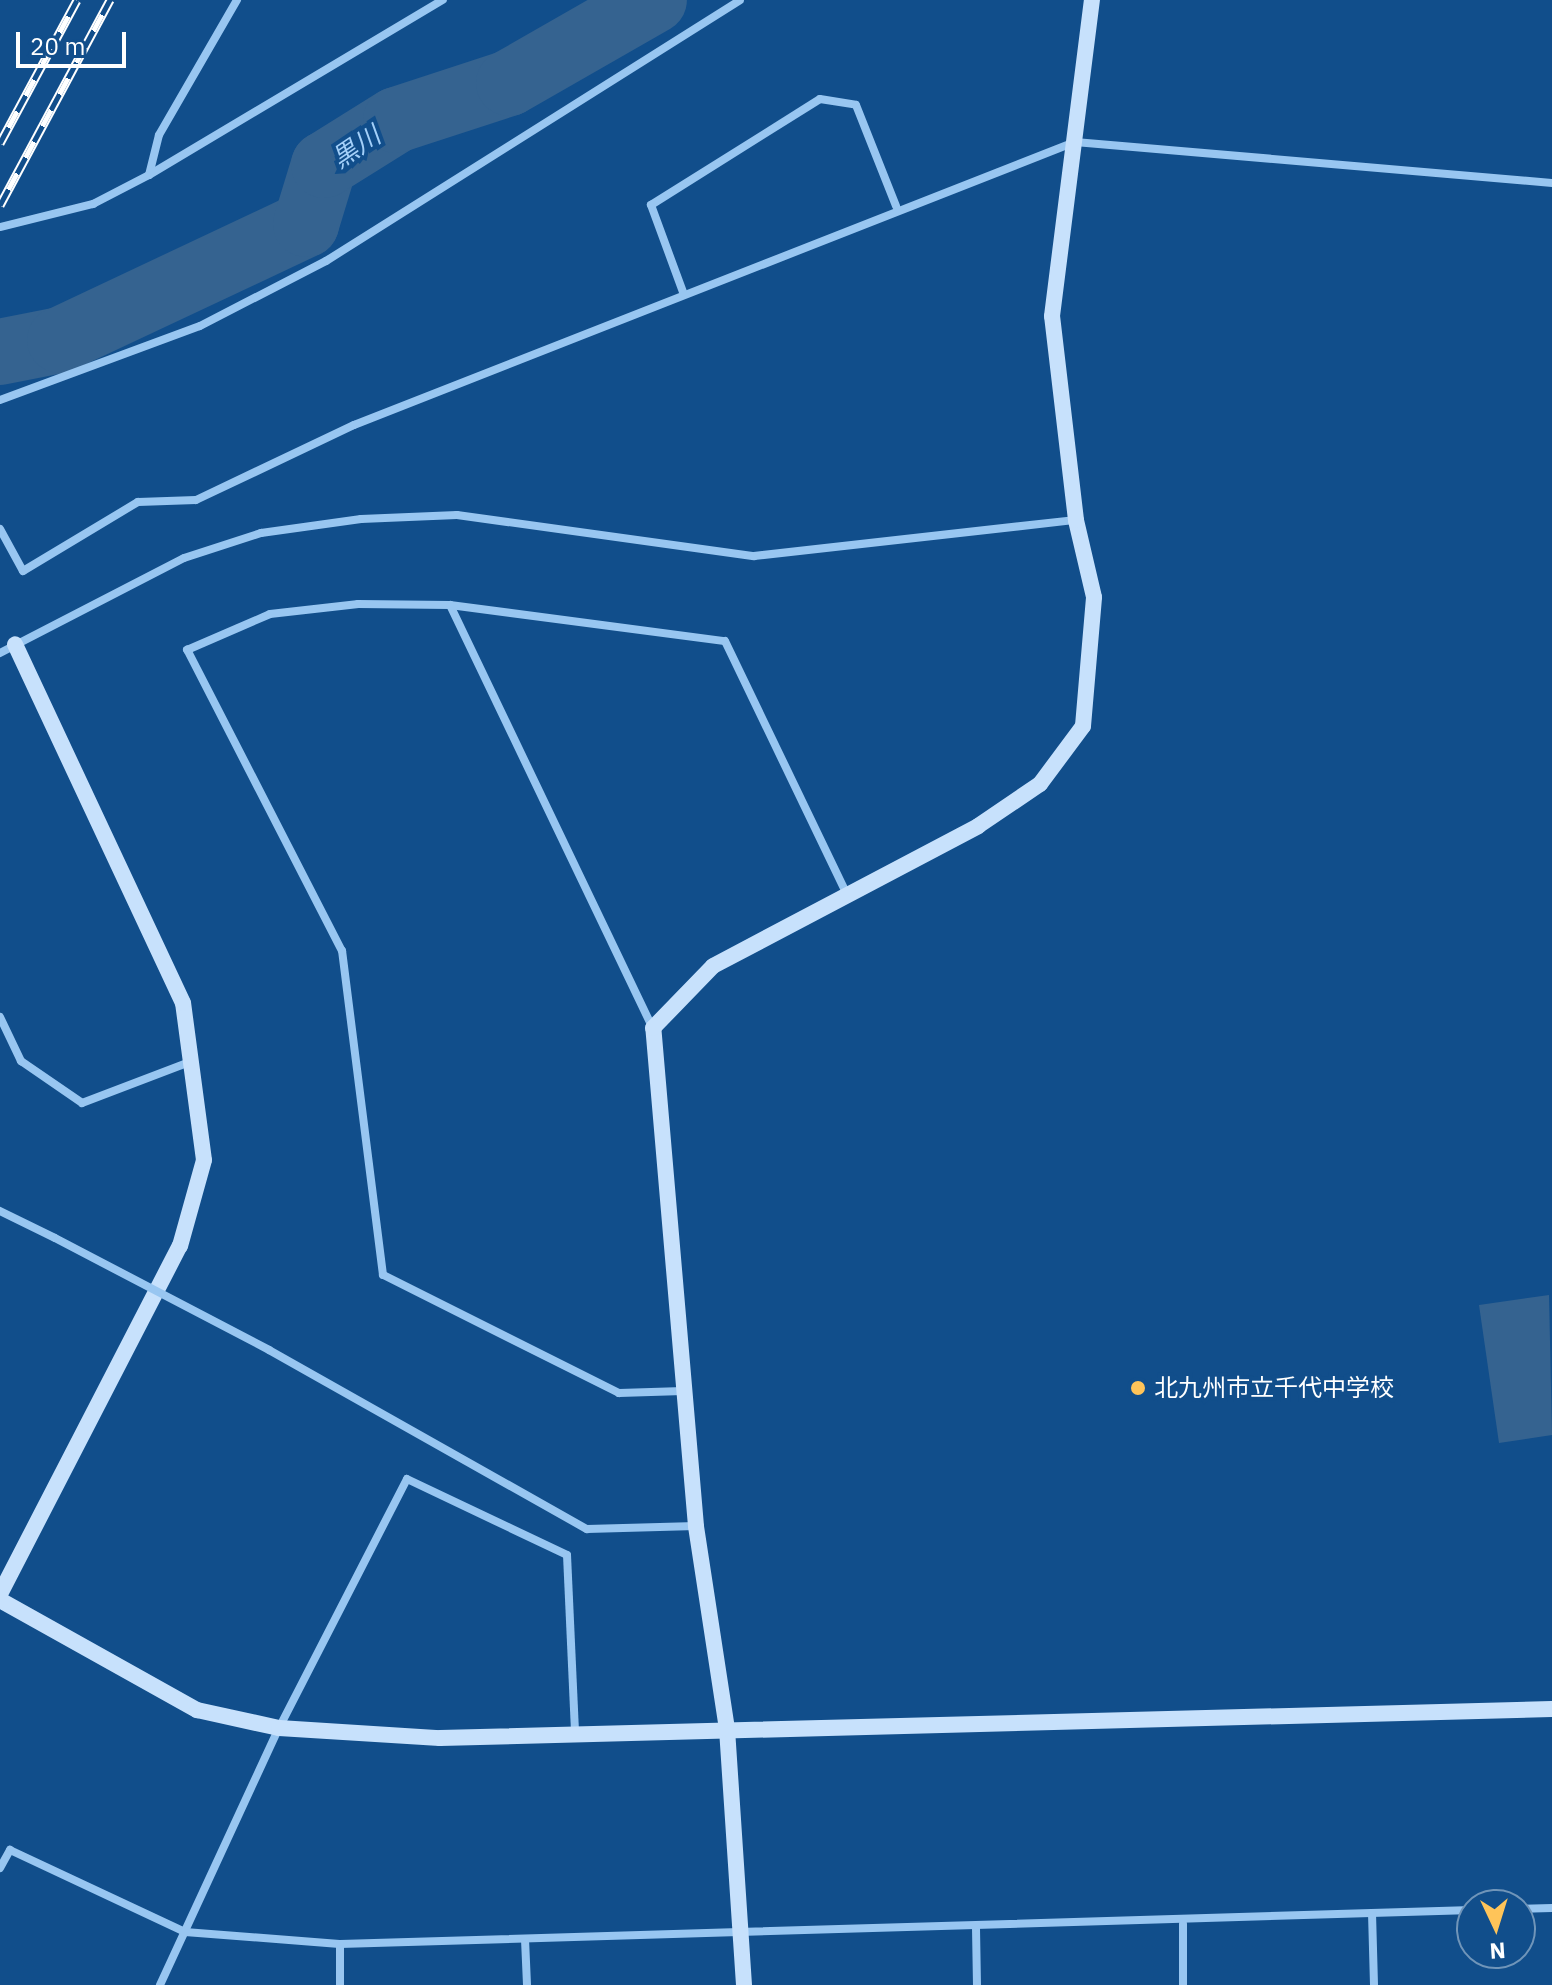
<!DOCTYPE html>
<html>
<head>
<meta charset="utf-8">
<style>
  body { margin:0 }
  #map { position:relative; width:1552px; height:1985px; overflow:hidden; background:#114e8b; font-family:"IBM Plex Sans","Noto Sans JP",sans-serif }
  div>[style] { position:absolute }
  .water>* { inset:0; background:#356390 }
  .river>* { height:66px; margin:-33px; padding:0 33px; transform-origin:33px; border-radius:33px; background:#356390 }
  .street>* { height:8px; margin:-4px; padding:0 4px; transform-origin:4px; border-radius:4px; background:#98c6f1 }
  .secondary>* { height:16px; margin:-8px; padding:0 8px; transform-origin:8px; border-radius:8px; background:#c7e1fc }
  .rail>* { height:9px; margin-top:-4.5px; transform-origin:0; background:repeating-linear-gradient(90deg,#114e8b 0 18px,#fff 0 36px); box-sizing:border-box; border-block:2px solid #fff }
  .street-bridge>* { height:8px; margin:-4px; padding:0 4px; transform-origin:4px; border-radius:4px; background:#98c6f1 }
  .dots>* { width:22px; height:22px; translate:-50% -50%; box-sizing:border-box; border:4px solid #114e8b; border-radius:50% }
  span { translate:-50% -50%; white-space:nowrap; text-align:center; line-height:1.15; -webkit-text-stroke:8px #114e8b; paint-order:stroke }
  .poi-label { font-size:24px; color:#fff }
  .left { translate:0 -50%; text-align:left }
  .water-label { font-size:26px; color:#a4d0f9; font-style:italic }
  .north { position:absolute; left:1456px; top:1889px; width:80px; height:80px; box-sizing:border-box; background:#114e8b; border:2px solid #7095b9; border-radius:50%; rotate:176deg; font-size:22px; font-weight:700; line-height:32px; text-align:center; color:#fff }
  .north::after { content:''; display:block; margin:auto; width:28px; height:36px; background:#ffc459; clip-path:polygon(50% 0,100% 100%,50% 72%,0 100%) }
  .scale { position:absolute; left:16px; top:32px; width:110px; height:36px; box-sizing:border-box; border:4px solid #fff; border-top:0; padding-left:10px; font-size:24px; line-height:28px; white-space:nowrap; color:#fff; -webkit-text-stroke:6px #114e8b; paint-order:stroke }
</style>
</head>
<body>
<div id="map">
  <div class="water">
    <i style="clip-path:polygon(1549px 1295px,1552px 1435px,1499px 1443px,1479px 1305px)"></i>
  </div>
  <div class="river">
    <i style="left:0;top:352px;width:61px;rotate:-11.3deg"></i>
    <i style="left:60px;top:340px;width:272px;rotate:-25.2deg"></i>
    <i style="left:306px;top:224px;width:62px;rotate:-73deg"></i>
    <i style="left:324px;top:165px;width:85px;rotate:-32deg"></i>
    <i style="left:396px;top:120px;width:119px;rotate:-18.1deg"></i>
    <i style="left:509px;top:83px;width:167px;rotate:-29.8deg"></i>
  </div>
  <div class="street">
    <i style="left:149px;top:175px;width:41px;rotate:-76deg"></i>
    <i style="left:159px;top:135px;width:156px;rotate:-60deg"></i>
    <i style="left:0;top:227px;width:96px;rotate:-13.9deg"></i>
    <i style="left:93px;top:204px;width:63px;rotate:-27.4deg"></i>
    <i style="left:149px;top:175px;width:342px;rotate:-30.8deg"></i>
    <i style="left:683px;top:292px;width:93px;rotate:-110.2deg"></i>
    <i style="left:651px;top:205px;width:199px;rotate:-32.1deg"></i>
    <i style="left:820px;top:99px;width:36px;rotate:9deg"></i>
    <i style="left:856px;top:105px;width:109px;rotate:68.4deg"></i>
    <i style="left:0;top:400px;width:213px;rotate:-20.3deg"></i>
    <i style="left:200px;top:326px;width:142px;rotate:-27.3deg"></i>
    <i style="left:326px;top:261px;width:489px;rotate:-32.2deg"></i>
    <i style="left:0;top:529px;width:48px;rotate:61.3deg"></i>
    <i style="left:23px;top:571px;width:134px;rotate:-31deg"></i>
    <i style="left:138px;top:502px;width:58px;rotate:-2deg"></i>
    <i style="left:196px;top:500px;width:175px;rotate:-25.4deg"></i>
    <i style="left:354px;top:425px;width:775px;rotate:-21.43deg"></i>
    <i style="left:1075px;top:142px;width:479px;rotate:4.9deg"></i>
    <i style="left:450px;top:605px;width:469px;rotate:64.4deg"></i>
    <i style="left:0;top:653px;width:207px;rotate:-27.3deg"></i>
    <i style="left:184px;top:558px;width:81px;rotate:-18deg"></i>
    <i style="left:261px;top:533px;width:101px;rotate:-8deg"></i>
    <i style="left:361px;top:519px;width:96px;rotate:-2.4deg"></i>
    <i style="left:457px;top:515px;width:300px;rotate:7.9deg"></i>
    <i style="left:754px;top:556px;width:324px;rotate:-6.4deg"></i>
    <i style="left:0;top:1017px;width:49px;rotate:64.5deg"></i>
    <i style="left:21px;top:1061px;width:74px;rotate:34.5deg"></i>
    <i style="left:82px;top:1103px;width:118px;rotate:-20.9deg"></i>
    <i style="left:0;top:1211px;width:61px;rotate:26.1deg"></i>
    <i style="left:269px;top:1350px;width:365px;rotate:29.4deg"></i>
    <i style="left:587px;top:1529px;width:109px;rotate:-1.6deg"></i>
    <i style="left:683px;top:1391px;width:64px;rotate:178.2deg"></i>
    <i style="left:619px;top:1393px;width:264px;rotate:-153.4deg"></i>
    <i style="left:383px;top:1275px;width:327px;rotate:-97.2deg"></i>
    <i style="left:342px;top:951px;width:339px;rotate:-117.2deg"></i>
    <i style="left:187px;top:650px;width:90px;rotate:-23.4deg"></i>
    <i style="left:270px;top:614px;width:89px;rotate:-6.5deg"></i>
    <i style="left:358px;top:604px;width:92px;rotate:0.6deg"></i>
    <i style="left:450px;top:605px;width:277px;rotate:7.5deg"></i>
    <i style="left:725px;top:641px;width:279px;rotate:64.3deg"></i>
    <i style="left:0;top:1868px;width:21px;rotate:-61deg"></i>
    <i style="left:10px;top:1850px;width:193px;rotate:25.1deg"></i>
    <i style="left:185px;top:1932px;width:155px;rotate:4.4deg"></i>
    <i style="left:340px;top:1944px;width:1133px;rotate:-1.72deg"></i>
    <i style="left:1520px;top:1909px;width:32px;rotate:-2deg"></i>
    <i style="left:1372px;top:1913px;width:72px;rotate:88.4deg"></i>
    <i style="left:1183px;top:1924px;width:61px;rotate:90deg"></i>
    <i style="left:976px;top:1928px;width:57px;rotate:89deg"></i>
    <i style="left:525px;top:1939px;width:46px;rotate:87.5deg"></i>
    <i style="left:340px;top:1944px;width:41px;rotate:90deg"></i>
    <i style="left:160px;top:1985px;width:283px;rotate:-65.2deg"></i>
    <i style="left:279px;top:1728px;width:280px;rotate:-62.8deg"></i>
    <i style="left:407px;top:1479px;width:177px;rotate:25.4deg"></i>
    <i style="left:567px;top:1555px;width:179px;rotate:87.4deg"></i>
  </div>
  <div class="secondary">
    <i style="left:0;top:1594px;width:392px;rotate:-62.7deg"></i>
    <i style="left:180px;top:1246px;width:89px;rotate:-74.4deg"></i>
    <i style="left:204px;top:1160px;width:158px;rotate:-97.6deg"></i>
    <i style="left:183px;top:1003px;width:396px;rotate:-115.1deg"></i>
    <i style="left:0;top:1600px;width:226px;rotate:29.2deg"></i>
    <i style="left:197px;top:1710px;width:84px;rotate:12.4deg"></i>
    <i style="left:279px;top:1728px;width:161px;rotate:3.6deg"></i>
    <i style="left:440px;top:1738px;width:1112px;rotate:-1.49deg"></i>
    <i style="left:744px;top:1985px;width:257px;rotate:-93.8deg"></i>
    <i style="left:727px;top:1729px;width:205px;rotate:-98.7deg"></i>
    <i style="left:696px;top:1526px;width:500px;rotate:-94.9deg"></i>
    <i style="left:653px;top:1028px;width:86px;rotate:-45.9deg"></i>
    <i style="left:713px;top:966px;width:300px;rotate:-27.8deg"></i>
    <i style="left:978px;top:826px;width:75px;rotate:-34.1deg"></i>
    <i style="left:1040px;top:784px;width:72px;rotate:-53.4deg"></i>
    <i style="left:1083px;top:726px;width:129px;rotate:-85.1deg"></i>
    <i style="left:1094px;top:597px;width:79px;rotate:-103.2deg"></i>
    <i style="left:1076px;top:520px;width:205px;rotate:-96.7deg"></i>
    <i style="left:1052px;top:316px;width:319px;rotate:-82.8deg"></i>
  </div>
  <div class="rail">
    <i style="left:0;top:143px;width:162px;rotate:-61.7deg"></i>
    <i style="left:0;top:205px;width:233px;rotate:-61.8deg"></i>
  </div>
  <div class="street-bridge">
    <i style="left:55px;top:1238px;width:242px;rotate:27.6deg"></i>
  </div>
  <div class="dots">
    <i style="left:1138px;top:1388px;background:#ffc459"></i>
  </div>
  <div class="poi-label">
    <span class="left" style="left:1154px;top:1388px">北九州市立千代中学校</span>
  </div>
  <div class="water-label">
    <span style="left:356px;top:147px;rotate:-34deg">黒川</span>
  </div>
  <div class="north">N</div>
  <div class="scale">20 m</div>
</div>
</body>
</html>
